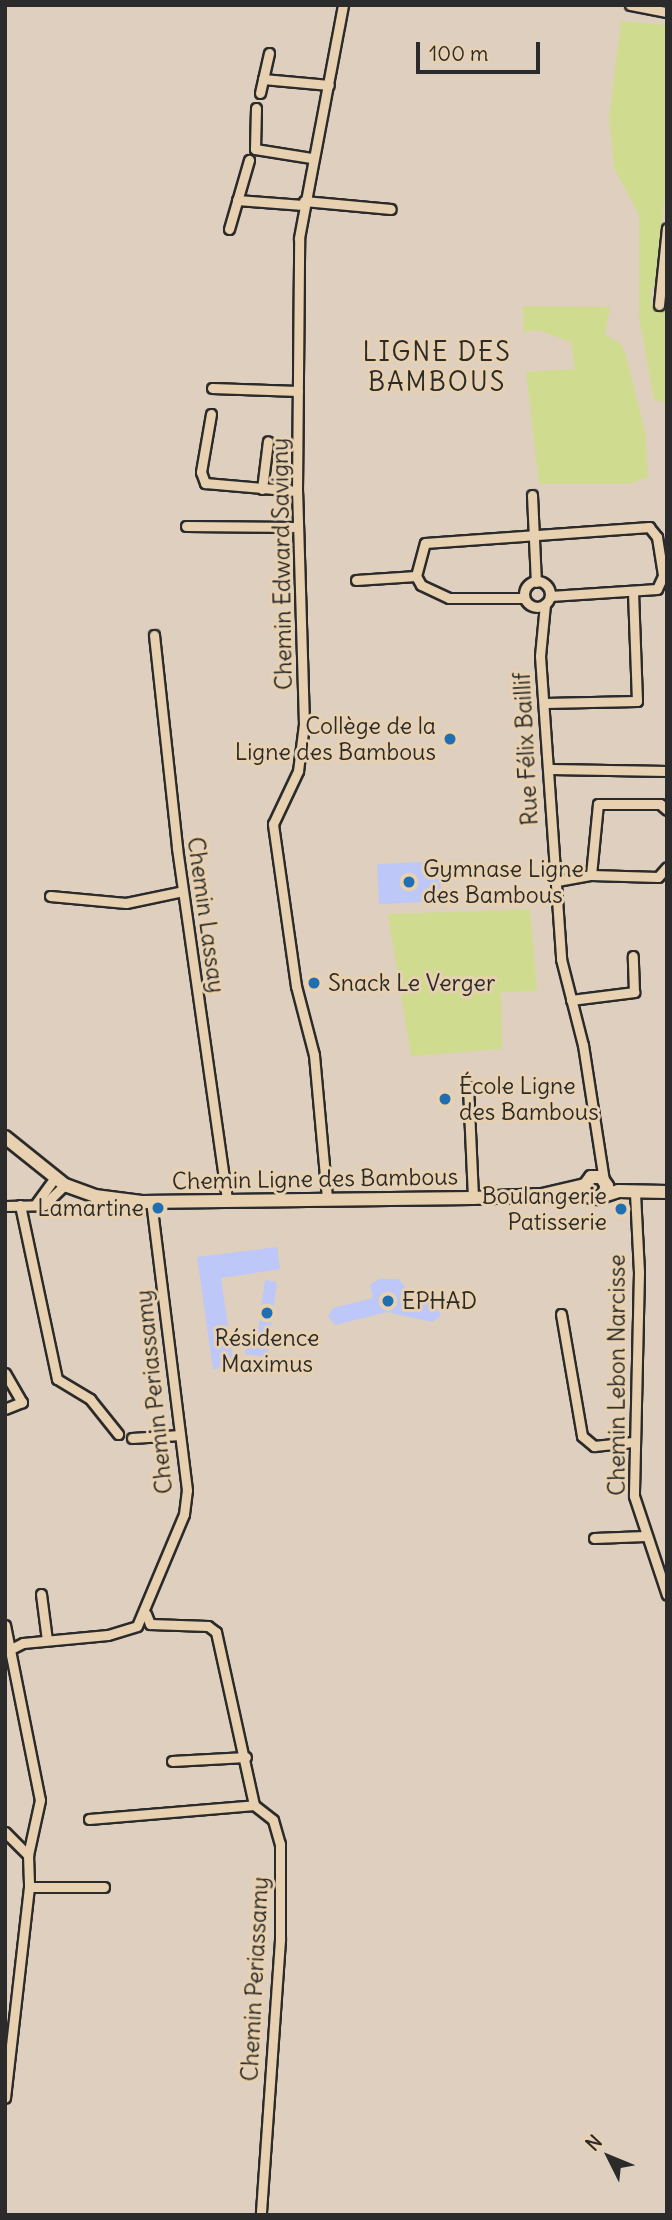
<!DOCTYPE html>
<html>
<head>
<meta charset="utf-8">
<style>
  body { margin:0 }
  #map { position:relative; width:672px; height:2220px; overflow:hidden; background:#dfcfbe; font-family:Delius,sans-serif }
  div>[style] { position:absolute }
  .green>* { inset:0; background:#cfdc90 }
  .building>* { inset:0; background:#bdc7f8; transform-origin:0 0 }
  .roads { filter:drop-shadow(2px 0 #2b2b2b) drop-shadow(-2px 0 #2b2b2b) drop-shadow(0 2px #2b2b2b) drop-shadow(0 -2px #2b2b2b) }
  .minor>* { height:9px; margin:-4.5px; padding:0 4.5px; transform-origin:4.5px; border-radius:4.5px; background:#e7d1b0 }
  .minor>.ring { margin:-4.5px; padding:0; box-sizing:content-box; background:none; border:9px solid #e7d1b0; border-radius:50% }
  .secondary>* { height:12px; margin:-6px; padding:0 6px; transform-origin:6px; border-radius:6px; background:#e7d1b0 }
  .dots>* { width:19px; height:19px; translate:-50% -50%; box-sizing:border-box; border:4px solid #e7d1b0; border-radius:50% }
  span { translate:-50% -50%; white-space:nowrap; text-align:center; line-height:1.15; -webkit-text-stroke:6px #e7d1b0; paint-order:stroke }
  .street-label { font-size:23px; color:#2b2b2b }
  .poi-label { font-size:23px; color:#2b2b2b }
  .right { translate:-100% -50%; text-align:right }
  .left { translate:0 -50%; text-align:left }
  .quarter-label { font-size:26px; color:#2b2b2b; letter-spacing:2px }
  .frame { position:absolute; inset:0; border:7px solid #2b2b2b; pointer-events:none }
  .north { position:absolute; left:574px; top:2122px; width:70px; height:70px; -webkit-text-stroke:5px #e7d1b0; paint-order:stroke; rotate:313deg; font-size:19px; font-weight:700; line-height:28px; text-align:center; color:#2b2b2b }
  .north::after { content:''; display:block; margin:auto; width:24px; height:32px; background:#2b2b2b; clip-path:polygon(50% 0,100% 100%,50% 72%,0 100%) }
  .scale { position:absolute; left:416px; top:42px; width:124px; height:32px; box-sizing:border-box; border:4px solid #2b2b2b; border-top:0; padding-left:9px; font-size:21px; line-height:24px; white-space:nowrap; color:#2b2b2b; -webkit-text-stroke:5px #e7d1b0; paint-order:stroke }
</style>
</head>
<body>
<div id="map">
  <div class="green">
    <i style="clip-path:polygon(621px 21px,667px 25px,667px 169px,657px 287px,651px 289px,652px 304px,661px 311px,667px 306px,665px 402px,654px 400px,639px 317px,639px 215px,614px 168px,609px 118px)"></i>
    <i style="clip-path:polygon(523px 306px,610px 307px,605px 335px,620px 343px,626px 355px,645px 432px,648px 477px,629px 484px,539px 484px,526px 372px,575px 369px,571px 342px,538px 330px,523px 332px)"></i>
    <i style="clip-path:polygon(530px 909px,537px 991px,501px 992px,502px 1049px,411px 1056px,388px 914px)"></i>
  </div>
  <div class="building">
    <i style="left:439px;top:861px;width:40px;height:62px;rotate:87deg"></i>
    <i style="clip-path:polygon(277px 1247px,280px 1269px,221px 1278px,234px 1366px,213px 1369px,197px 1257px)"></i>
    <i style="clip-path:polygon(379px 1279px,399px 1279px,405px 1287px,400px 1297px,435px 1305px,441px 1316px,432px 1322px,387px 1312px,335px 1325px,328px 1316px,333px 1308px,373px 1298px,370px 1285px)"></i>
    <i style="clip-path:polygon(265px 1280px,277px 1282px,267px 1357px,245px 1354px,246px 1344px,256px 1346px)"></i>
  </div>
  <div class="roads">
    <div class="minor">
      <i style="left:630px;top:5px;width:38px;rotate:11deg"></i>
      <i style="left:263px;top:79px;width:66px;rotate:5.2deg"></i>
      <i style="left:260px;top:93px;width:41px;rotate:-77.3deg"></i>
      <i style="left:256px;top:108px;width:41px;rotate:91.4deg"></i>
      <i style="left:255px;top:149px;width:57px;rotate:9.1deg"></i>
      <i style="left:237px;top:200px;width:66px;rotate:4.3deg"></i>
      <i style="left:304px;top:201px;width:87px;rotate:5.3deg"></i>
      <i style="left:229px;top:229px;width:72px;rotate:-73.8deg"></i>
      <i style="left:659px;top:305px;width:77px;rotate:-84.1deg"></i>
      <i style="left:212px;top:388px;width:86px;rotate:2deg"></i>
      <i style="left:211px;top:414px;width:59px;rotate:99.8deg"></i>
      <i style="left:201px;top:472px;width:12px;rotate:70deg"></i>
      <i style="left:205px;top:483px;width:92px;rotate:5deg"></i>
      <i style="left:262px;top:489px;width:48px;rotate:-82.9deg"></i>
      <i style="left:532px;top:495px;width:87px;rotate:87.4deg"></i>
      <i style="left:186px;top:526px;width:112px;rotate:0.5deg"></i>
      <i style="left:416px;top:576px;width:34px;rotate:-75deg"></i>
      <i style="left:425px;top:543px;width:225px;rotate:-4.1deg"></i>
      <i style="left:649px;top:527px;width:13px;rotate:51deg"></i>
      <i style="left:657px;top:537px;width:39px;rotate:81deg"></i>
      <i style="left:663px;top:576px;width:14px;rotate:115deg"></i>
      <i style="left:657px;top:589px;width:107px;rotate:176.3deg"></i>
      <i style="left:416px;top:576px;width:10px;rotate:61deg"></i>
      <i style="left:421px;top:585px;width:31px;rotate:25deg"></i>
      <i style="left:449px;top:598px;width:75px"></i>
      <i style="left:356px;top:580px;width:60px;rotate:-3.8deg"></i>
      <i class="ring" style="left:524px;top:581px;width:17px;height:17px"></i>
      <i style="left:545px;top:604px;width:52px;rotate:95.5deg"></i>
      <i style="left:540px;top:656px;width:304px;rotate:86deg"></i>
      <i style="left:561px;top:959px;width:89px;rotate:75.7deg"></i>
      <i style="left:583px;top:1045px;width:137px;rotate:81.2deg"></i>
      <i style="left:154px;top:635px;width:214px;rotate:83.8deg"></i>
      <i style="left:177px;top:848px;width:356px;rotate:81.9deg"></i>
      <i style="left:545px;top:703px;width:92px;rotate:-1.2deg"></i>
      <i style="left:637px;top:701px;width:108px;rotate:-92.1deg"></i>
      <i style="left:551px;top:769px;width:116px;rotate:1deg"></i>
      <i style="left:591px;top:875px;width:71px;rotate:-84.4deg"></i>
      <i style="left:598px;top:804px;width:62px"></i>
      <i style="left:660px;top:804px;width:9px;rotate:41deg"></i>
      <i style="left:557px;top:881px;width:35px;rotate:-10deg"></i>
      <i style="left:591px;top:875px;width:67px;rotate:1.7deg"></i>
      <i style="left:658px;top:877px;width:13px;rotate:-48deg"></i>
      <i style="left:50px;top:896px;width:76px;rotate:5.3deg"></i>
      <i style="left:126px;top:903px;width:58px;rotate:-11.9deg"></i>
      <i style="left:571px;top:1000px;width:64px;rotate:-7.2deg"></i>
      <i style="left:634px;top:992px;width:36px;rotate:-92deg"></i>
      <i style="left:468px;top:1087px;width:111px;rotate:87.4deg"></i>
      <i style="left:635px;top:1193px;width:79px;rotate:87.1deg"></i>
      <i style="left:639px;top:1272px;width:224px;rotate:91.3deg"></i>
      <i style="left:634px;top:1496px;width:104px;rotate:71.6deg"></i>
      <i style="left:327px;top:1198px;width:144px;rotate:-95.2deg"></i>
      <i style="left:314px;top:1055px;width:71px;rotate:-104.6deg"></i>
      <i style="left:296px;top:986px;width:164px;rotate:-98.1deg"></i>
      <i style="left:273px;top:824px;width:59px;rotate:-64.7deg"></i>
      <i style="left:298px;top:771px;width:47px;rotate:-82.7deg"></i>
      <i style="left:304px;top:724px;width:233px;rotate:-91.7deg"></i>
      <i style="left:297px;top:491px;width:253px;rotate:-89.5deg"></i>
      <i style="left:299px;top:238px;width:237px;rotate:-79.3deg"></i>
      <i style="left:20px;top:1205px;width:178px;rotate:78deg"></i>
      <i style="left:57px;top:1379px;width:39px;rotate:31deg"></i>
      <i style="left:90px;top:1399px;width:45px;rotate:51.3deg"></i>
      <i style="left:35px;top:1205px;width:32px;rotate:-54deg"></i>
      <i style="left:5px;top:1206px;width:39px;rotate:-1deg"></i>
      <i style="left:44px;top:1205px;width:29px;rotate:-44deg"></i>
      <i style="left:561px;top:1314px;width:124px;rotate:80.2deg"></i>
      <i style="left:582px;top:1436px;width:16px;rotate:40deg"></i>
      <i style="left:594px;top:1446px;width:39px;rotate:-6deg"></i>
      <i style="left:5px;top:1373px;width:34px;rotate:60deg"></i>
      <i style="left:22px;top:1402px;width:18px;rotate:158deg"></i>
      <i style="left:132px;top:1438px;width:48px;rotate:-3.6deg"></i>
      <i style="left:594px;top:1538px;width:51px;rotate:-2.2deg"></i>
      <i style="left:41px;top:1594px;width:46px;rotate:82.6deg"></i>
      <i style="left:146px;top:1614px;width:11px;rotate:68deg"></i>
      <i style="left:150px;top:1624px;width:58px;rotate:2deg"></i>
      <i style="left:208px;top:1626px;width:10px;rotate:37deg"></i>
      <i style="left:216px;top:1632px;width:177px;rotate:77.6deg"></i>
      <i style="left:254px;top:1805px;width:24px;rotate:38deg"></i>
      <i style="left:273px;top:1820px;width:25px;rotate:74deg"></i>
      <i style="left:280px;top:1844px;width:96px;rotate:90deg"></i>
      <i style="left:280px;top:1940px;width:276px;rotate:94deg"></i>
      <i style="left:5px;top:1625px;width:178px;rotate:78.7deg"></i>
      <i style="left:40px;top:1800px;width:56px;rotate:102.3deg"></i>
      <i style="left:5px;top:1652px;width:20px;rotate:-27deg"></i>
      <i style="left:23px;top:1643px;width:85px;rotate:-5.4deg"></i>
      <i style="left:108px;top:1635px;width:30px;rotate:-17deg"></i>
      <i style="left:137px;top:1626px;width:121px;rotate:-67.2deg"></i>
      <i style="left:184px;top:1514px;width:24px;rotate:-83deg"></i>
      <i style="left:187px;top:1490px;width:290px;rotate:-97.1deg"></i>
      <i style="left:172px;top:1761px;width:74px;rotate:-3.1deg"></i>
      <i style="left:89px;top:1819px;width:166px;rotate:-4.8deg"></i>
      <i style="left:5px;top:1832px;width:33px;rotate:45deg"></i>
      <i style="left:28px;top:1855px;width:32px;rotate:88deg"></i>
      <i style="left:29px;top:1887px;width:212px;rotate:96.5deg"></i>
      <i style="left:29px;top:1887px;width:75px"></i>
    </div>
    <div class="secondary">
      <i style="left:5px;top:1137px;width:77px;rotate:38.7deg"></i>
      <i style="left:65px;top:1185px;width:32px;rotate:20deg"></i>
      <i style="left:95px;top:1196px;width:47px;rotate:7.3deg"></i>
      <i style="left:142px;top:1202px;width:331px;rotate:-0.7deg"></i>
      <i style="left:473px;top:1198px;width:69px;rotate:-2.5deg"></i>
      <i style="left:542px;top:1195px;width:44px;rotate:-13.1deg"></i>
      <i style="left:585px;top:1185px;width:10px;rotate:-53deg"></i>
      <i style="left:591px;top:1177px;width:10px"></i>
      <i style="left:601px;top:1177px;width:11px;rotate:56deg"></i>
      <i style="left:607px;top:1186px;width:11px;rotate:112deg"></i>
      <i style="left:568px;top:1192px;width:30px;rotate:12deg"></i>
      <i style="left:597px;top:1198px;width:22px;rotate:-18deg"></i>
      <i style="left:618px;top:1191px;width:49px;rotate:1.2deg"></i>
    </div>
  </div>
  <div class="dots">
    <i style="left:450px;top:739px;background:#1f6fb2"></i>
    <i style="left:409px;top:882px;background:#1f6fb2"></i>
    <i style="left:314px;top:983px;background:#1f6fb2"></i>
    <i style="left:445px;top:1099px;background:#1f6fb2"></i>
    <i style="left:158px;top:1208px;background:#1f6fb2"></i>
    <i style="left:621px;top:1209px;background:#1f6fb2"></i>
    <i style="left:388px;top:1301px;background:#1f6fb2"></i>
    <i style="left:267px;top:1313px;background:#1f6fb2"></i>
  </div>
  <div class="street-label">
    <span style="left:282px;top:564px;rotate:-91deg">Chemin Edward Savigny</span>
    <span style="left:526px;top:749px;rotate:-93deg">Rue Félix Baillif</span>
    <span style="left:206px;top:915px;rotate:82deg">Chemin Lassay</span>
    <span style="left:315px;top:1179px;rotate:-1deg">Chemin Ligne des Bambous</span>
    <span style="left:617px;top:1375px;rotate:-90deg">Chemin Lebon Narcisse</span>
    <span style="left:154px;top:1392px;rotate:-96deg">Chemin Periassamy</span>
    <span style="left:255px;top:1979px;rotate:-87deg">Chemin Periassamy</span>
  </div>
  <div class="poi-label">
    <span class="right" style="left:436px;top:739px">Collège de la<br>Ligne des Bambous</span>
    <span class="left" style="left:423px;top:882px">Gymnase Ligne<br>des Bambous</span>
    <span class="left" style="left:328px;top:983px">Snack Le Verger</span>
    <span class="left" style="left:459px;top:1099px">École Ligne<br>des Bambous</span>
    <span class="right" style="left:607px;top:1209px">Boulangerie<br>Patisserie</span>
    <span class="right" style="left:144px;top:1208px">Lamartine</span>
    <span class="left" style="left:402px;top:1301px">EPHAD</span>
    <span style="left:267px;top:1351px">Résidence<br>Maximus</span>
  </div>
  <div class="quarter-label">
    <span style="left:437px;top:367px">LIGNE DES<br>BAMBOUS</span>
  </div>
  <div class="frame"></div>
  <div class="north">N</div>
  <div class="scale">100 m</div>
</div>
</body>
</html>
